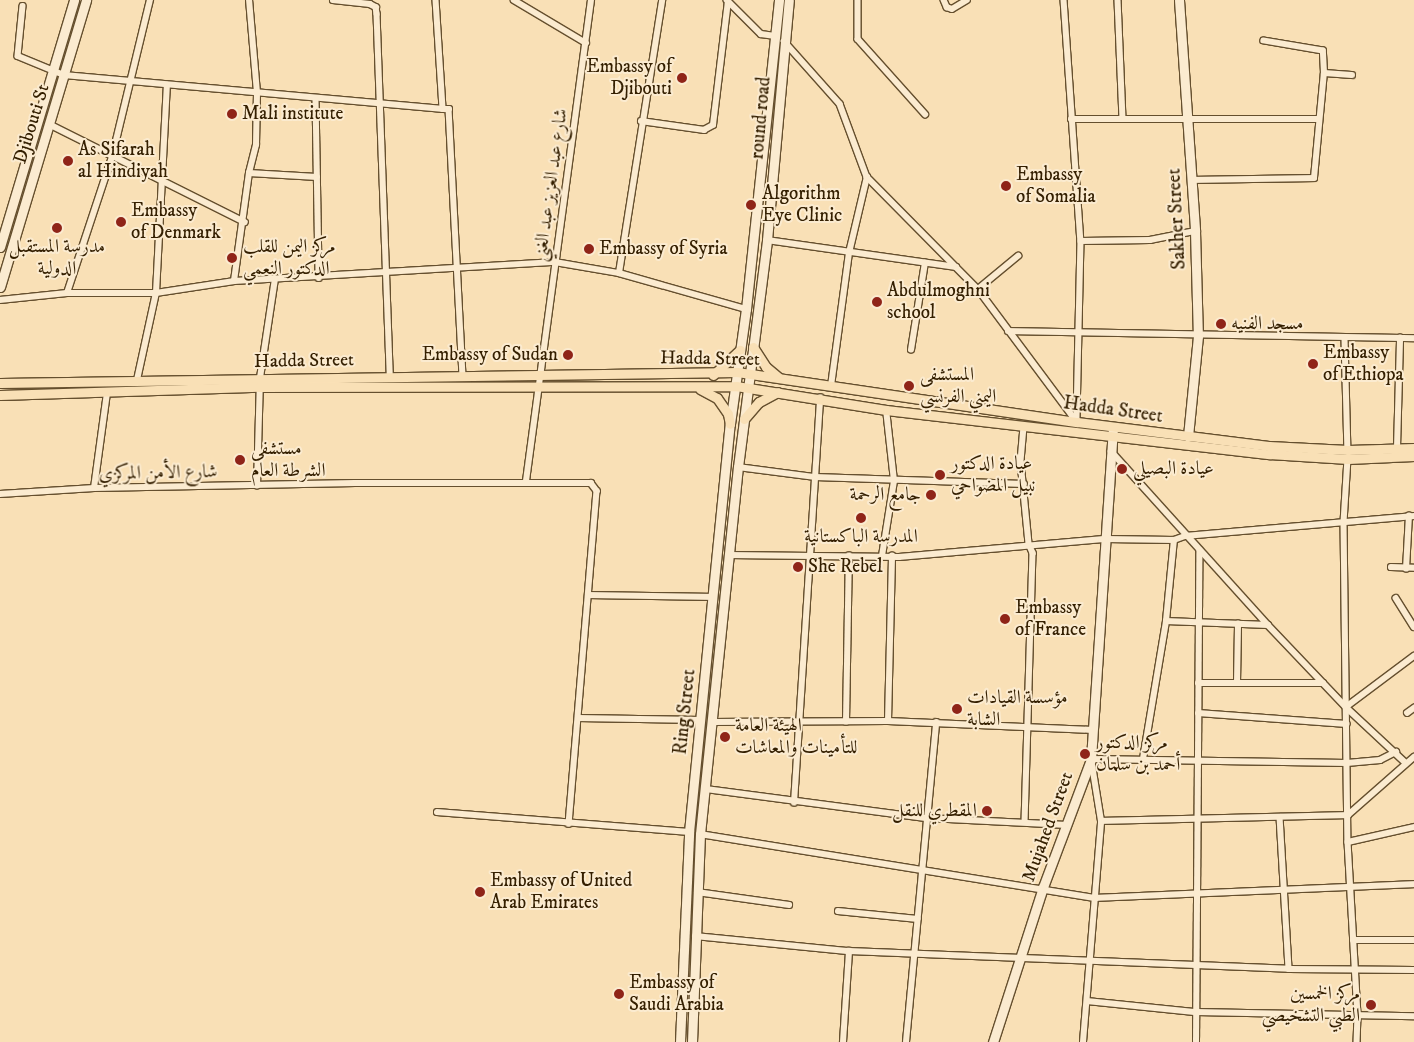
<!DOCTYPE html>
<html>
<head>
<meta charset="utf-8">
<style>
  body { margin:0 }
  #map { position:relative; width:1414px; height:1042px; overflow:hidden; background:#f9e0b6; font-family:"IM FELL DW Pica",Amiri,serif }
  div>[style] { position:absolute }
  .roads { filter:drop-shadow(1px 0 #654f2e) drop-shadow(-1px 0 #654f2e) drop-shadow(0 1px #654f2e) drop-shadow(0 -1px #654f2e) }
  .street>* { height:5.5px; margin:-2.75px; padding:0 2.75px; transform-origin:2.75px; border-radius:2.75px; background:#fbebd0 }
  .secondary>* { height:9px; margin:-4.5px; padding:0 4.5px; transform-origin:4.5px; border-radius:4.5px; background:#fbebd0 }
  .primary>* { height:9px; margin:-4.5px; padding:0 4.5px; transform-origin:4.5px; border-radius:4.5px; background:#f9e0b6 }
  .dots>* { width:14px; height:14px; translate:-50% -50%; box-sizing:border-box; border:2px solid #fbebd0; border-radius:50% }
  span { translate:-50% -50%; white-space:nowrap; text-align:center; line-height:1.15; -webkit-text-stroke:4px #fbebd0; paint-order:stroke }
  .poi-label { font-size:19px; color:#341f00 }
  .right { translate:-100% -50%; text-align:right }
  .left { translate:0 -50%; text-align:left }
  .street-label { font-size:19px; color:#341f00 }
</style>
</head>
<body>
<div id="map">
  <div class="roads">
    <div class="street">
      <i style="left:333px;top:0;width:37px;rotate:6deg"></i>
      <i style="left:370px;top:4px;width:7px;rotate:27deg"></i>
      <i style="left:376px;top:7px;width:7px;rotate:82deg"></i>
      <i style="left:377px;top:14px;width:362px;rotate:87.9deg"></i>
      <i style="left:436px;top:0;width:109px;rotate:86.3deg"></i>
      <i style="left:443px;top:109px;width:6px"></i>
      <i style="left:449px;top:109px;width:266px;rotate:87deg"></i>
      <i style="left:514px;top:0;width:84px;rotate:30.8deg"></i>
      <i style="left:727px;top:0;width:48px;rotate:45deg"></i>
      <i style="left:761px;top:34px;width:14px;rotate:8deg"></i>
      <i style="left:858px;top:0;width:39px;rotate:90deg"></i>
      <i style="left:858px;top:39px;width:101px;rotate:48.2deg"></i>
      <i style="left:944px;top:0;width:8px;rotate:67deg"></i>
      <i style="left:947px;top:7px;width:5px;rotate:22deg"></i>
      <i style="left:952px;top:9px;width:17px;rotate:-31deg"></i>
      <i style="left:1064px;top:0;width:242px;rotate:86deg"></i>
      <i style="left:1081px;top:241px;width:181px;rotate:91.3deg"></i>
      <i style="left:1118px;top:0;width:119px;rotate:87.6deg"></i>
      <i style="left:23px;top:6px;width:50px;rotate:95.7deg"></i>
      <i style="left:18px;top:56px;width:50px;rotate:22.4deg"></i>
      <i style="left:64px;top:75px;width:381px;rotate:5.1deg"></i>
      <i style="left:784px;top:41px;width:84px;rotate:48.4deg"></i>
      <i style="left:840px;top:104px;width:78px;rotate:69.7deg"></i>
      <i style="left:867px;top:177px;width:158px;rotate:45.3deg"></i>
      <i style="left:978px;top:289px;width:166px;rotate:53.3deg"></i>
      <i style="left:1324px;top:73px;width:28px;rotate:4deg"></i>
      <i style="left:316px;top:99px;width:179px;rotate:89deg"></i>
      <i style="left:1071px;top:119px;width:248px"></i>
      <i style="left:641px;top:121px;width:64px;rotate:8.1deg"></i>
      <i style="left:704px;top:130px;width:10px;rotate:-29deg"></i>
      <i style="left:713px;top:125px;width:125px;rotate:-83.1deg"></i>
      <i style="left:49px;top:124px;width:219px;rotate:26.6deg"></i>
      <i style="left:249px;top:173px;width:68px;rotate:3.4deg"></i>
      <i style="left:1192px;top:180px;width:122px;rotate:-0.9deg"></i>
      <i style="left:1314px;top:178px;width:105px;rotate:-84.6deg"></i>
      <i style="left:1324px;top:73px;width:22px;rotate:-93deg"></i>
      <i style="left:1323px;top:51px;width:60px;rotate:-170.4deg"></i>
      <i style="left:767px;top:240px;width:191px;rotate:8.1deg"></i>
      <i style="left:1081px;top:241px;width:69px;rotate:-0.8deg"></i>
      <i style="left:1150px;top:240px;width:46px;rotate:-11.3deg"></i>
      <i style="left:619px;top:273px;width:276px;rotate:-81deg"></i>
      <i style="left:234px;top:281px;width:109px;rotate:-82.1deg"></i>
      <i style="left:249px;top:173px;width:29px;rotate:-76deg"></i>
      <i style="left:256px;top:145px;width:52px;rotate:-88.9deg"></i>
      <i style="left:257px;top:93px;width:93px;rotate:-94.9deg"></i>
      <i style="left:978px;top:289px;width:52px;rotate:-39.5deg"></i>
      <i style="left:67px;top:293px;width:143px;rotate:-71.7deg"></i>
      <i style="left:112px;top:157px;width:162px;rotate:-76.4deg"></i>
      <i style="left:0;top:300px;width:67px;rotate:-6deg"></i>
      <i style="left:67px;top:293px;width:89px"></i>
      <i style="left:156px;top:293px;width:79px;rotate:-8.7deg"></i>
      <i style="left:234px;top:281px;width:322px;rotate:-3.4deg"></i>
      <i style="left:555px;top:262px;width:65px;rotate:9.8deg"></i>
      <i style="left:619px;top:273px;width:132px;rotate:15.8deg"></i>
      <i style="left:1008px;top:331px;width:406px;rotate:1deg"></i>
      <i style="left:1345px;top:339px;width:111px;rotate:88.5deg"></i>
      <i style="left:911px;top:350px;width:88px;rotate:-80.9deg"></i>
      <i style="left:137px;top:380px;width:89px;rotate:-77.7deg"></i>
      <i style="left:156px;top:293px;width:208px;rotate:-87deg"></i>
      <i style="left:831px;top:386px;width:134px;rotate:-82.3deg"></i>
      <i style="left:849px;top:253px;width:78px;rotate:-76.7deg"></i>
      <i style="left:1024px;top:427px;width:35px;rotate:95deg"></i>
      <i style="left:1021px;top:462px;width:82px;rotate:84.4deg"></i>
      <i style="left:1029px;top:544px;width:10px;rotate:66deg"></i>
      <i style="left:1033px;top:553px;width:268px;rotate:91.7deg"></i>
      <i style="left:1397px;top:448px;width:110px;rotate:-88.4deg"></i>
      <i style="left:1111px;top:451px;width:234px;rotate:47.9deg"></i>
      <i style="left:1268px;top:625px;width:113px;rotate:46.4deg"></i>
      <i style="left:1346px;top:707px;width:82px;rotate:43deg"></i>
      <i style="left:1348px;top:459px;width:63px;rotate:93.6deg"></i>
      <i style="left:1344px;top:522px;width:320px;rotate:89.3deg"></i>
      <i style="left:1348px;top:842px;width:173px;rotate:86.7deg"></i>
      <i style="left:1358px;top:1015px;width:27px;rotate:92deg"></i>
      <i style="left:738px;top:467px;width:78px;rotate:7.4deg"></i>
      <i style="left:815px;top:477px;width:209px;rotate:1.9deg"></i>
      <i style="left:526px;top:481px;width:485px;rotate:-82.3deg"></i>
      <i style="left:257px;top:486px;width:108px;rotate:-88.4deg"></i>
      <i style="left:260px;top:378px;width:100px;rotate:-81.4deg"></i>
      <i style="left:94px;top:488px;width:96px;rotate:-82.2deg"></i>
      <i style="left:0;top:494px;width:94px;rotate:-3.7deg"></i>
      <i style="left:94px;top:488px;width:261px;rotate:-1.1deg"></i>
      <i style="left:355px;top:483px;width:236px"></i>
      <i style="left:591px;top:483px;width:10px;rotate:53deg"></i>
      <i style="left:597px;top:491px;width:334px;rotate:94.8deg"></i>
      <i style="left:729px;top:555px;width:170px;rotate:0.7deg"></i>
      <i style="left:899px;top:557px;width:208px;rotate:-5deg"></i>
      <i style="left:1106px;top:539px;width:68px;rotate:0.8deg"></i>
      <i style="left:1174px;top:540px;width:12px;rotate:-20deg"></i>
      <i style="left:1185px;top:536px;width:230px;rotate:-5deg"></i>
      <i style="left:882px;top:556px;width:76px;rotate:-80.9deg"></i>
      <i style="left:894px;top:481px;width:71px;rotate:-96.4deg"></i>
      <i style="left:1391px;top:567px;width:23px;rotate:2deg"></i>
      <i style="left:1406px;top:569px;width:53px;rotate:-86.8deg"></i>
      <i style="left:590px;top:595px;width:124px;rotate:0.9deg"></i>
      <i style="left:1396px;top:598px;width:34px;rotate:58deg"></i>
      <i style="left:1166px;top:621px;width:102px;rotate:2.2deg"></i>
      <i style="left:1198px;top:683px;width:125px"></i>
      <i style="left:1237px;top:683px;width:59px;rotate:-89deg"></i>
      <i style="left:1346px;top:707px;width:85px;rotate:-36.9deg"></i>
      <i style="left:1198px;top:713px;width:149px;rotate:4.2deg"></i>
      <i style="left:1407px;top:713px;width:9px;rotate:-36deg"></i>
      <i style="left:578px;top:718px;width:122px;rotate:0.9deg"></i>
      <i style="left:888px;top:721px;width:165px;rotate:-88.6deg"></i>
      <i style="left:712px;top:722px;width:176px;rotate:-0.3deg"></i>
      <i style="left:888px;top:721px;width:204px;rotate:2.5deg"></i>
      <i style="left:846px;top:722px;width:166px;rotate:-89deg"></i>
      <i style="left:1143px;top:759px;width:140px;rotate:-80.5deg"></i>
      <i style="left:1166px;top:621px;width:81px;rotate:-84.4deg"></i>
      <i style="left:706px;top:789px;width:223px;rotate:7.5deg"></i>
      <i style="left:927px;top:818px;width:140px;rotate:2.9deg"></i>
      <i style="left:794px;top:803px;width:406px;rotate:-86.3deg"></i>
      <i style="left:437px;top:812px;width:253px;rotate:4.5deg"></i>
      <i style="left:1280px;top:817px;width:152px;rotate:86.6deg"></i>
      <i style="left:1101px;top:821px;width:247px;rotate:-1.4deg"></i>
      <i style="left:1348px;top:815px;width:88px;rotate:-41.3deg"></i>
      <i style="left:700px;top:834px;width:401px;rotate:9.2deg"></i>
      <i style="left:1096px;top:898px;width:318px;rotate:-2.5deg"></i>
      <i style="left:1348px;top:842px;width:68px;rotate:-12.8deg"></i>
      <i style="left:697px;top:892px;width:93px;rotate:8deg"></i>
      <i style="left:838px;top:911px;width:80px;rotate:5.7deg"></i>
      <i style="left:695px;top:936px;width:155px;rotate:5.6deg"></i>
      <i style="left:849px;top:951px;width:440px;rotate:2.3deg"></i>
      <i style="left:1289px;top:969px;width:125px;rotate:0.5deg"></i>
      <i style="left:1353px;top:940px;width:61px"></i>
      <i style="left:1087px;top:1001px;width:110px;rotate:5.8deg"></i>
      <i style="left:1196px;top:1012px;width:218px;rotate:1.1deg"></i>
      <i style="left:843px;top:1042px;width:91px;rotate:-86.2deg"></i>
      <i style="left:906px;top:1042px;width:321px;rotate:-84.6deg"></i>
      <i style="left:1083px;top:1042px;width:222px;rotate:-85.3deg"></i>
      <i style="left:1101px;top:821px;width:63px;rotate:-99.2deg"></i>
      <i style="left:1091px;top:759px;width:256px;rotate:0.9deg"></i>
      <i style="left:1347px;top:763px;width:33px;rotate:-5deg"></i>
      <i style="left:1380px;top:760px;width:18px;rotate:-27deg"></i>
      <i style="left:1196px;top:1042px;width:491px;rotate:-89.6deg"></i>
    </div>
    <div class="secondary">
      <i style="left:1179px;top:0;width:232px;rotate:86deg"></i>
      <i style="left:1195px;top:231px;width:105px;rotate:88.4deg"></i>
      <i style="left:1198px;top:336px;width:101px;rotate:95.7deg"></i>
      <i style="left:0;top:247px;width:258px;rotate:-73.3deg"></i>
      <i style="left:0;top:287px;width:300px;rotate:-73.3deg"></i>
      <i style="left:680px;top:1042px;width:210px;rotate:-87.5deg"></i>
      <i style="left:689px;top:832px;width:410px;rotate:-84.3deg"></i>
      <i style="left:730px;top:424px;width:116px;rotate:-82.1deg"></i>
      <i style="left:746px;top:309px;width:311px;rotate:-83.9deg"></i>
      <i style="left:692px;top:1042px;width:208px;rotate:-87.8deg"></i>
      <i style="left:700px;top:834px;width:369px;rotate:-84.1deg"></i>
      <i style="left:738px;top:467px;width:229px;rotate:-82.7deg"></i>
      <i style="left:767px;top:240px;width:241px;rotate:-84.8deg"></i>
      <i style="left:993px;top:1042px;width:163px;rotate:-72.1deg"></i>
      <i style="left:1043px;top:887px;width:137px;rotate:-69.4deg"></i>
      <i style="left:1091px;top:759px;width:330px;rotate:-86.2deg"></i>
    </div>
    <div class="primary">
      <i style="left:753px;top:347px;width:24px;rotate:57deg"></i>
      <i style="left:766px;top:367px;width:16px;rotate:40deg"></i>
      <i style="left:713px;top:375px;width:37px;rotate:-43deg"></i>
      <i style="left:0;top:383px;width:737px;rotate:-0.86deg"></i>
      <i style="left:737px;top:372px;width:344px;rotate:8.4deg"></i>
      <i style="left:1077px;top:422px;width:193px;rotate:7.1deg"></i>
      <i style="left:1269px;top:446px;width:79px;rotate:2.9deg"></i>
      <i style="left:1348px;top:450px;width:66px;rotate:-1.7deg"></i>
      <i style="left:700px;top:389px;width:19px;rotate:28deg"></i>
      <i style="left:717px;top:398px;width:19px;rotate:55deg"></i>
      <i style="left:728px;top:414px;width:10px;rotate:79deg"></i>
      <i style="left:0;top:395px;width:259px;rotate:-1.8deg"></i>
      <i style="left:259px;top:387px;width:477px;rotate:-0.1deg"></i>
      <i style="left:736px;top:386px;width:152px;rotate:9.1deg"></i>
      <i style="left:886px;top:410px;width:386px;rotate:6.6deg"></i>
      <i style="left:1269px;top:454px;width:79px;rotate:3.6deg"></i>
      <i style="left:1348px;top:459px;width:66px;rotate:-2.6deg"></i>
      <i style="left:744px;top:419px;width:23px;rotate:-49deg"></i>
      <i style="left:759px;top:402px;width:21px;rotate:-28deg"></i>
    </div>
  </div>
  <div class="dots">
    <i style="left:682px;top:78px;background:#8f2418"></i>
    <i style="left:232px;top:114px;background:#8f2418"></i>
    <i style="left:68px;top:161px;background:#8f2418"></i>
    <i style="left:1006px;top:186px;background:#8f2418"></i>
    <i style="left:751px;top:205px;background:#8f2418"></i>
    <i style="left:121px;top:222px;background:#8f2418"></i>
    <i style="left:57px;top:228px;background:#8f2418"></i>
    <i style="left:589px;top:249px;background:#8f2418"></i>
    <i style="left:232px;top:258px;background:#8f2418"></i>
    <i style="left:877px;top:302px;background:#8f2418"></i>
    <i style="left:1221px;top:324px;background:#8f2418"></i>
    <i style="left:568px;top:355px;background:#8f2418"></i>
    <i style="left:1313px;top:364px;background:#8f2418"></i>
    <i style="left:909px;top:386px;background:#8f2418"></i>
    <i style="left:240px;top:460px;background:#8f2418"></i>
    <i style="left:1122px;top:469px;background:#8f2418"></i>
    <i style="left:940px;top:475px;background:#8f2418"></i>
    <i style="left:931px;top:495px;background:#8f2418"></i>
    <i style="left:861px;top:518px;background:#8f2418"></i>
    <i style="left:798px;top:567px;background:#8f2418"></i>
    <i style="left:1005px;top:619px;background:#8f2418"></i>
    <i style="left:957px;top:709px;background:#8f2418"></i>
    <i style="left:725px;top:737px;background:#8f2418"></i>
    <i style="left:1085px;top:754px;background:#8f2418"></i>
    <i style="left:987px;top:811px;background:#8f2418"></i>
    <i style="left:480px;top:892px;background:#8f2418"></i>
    <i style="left:619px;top:994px;background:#8f2418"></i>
    <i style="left:1371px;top:1005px;background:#8f2418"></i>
  </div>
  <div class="poi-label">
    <span class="right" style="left:672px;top:78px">Embassy of<br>Djibouti</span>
    <span class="left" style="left:242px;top:114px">Mali institute</span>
    <span class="left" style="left:78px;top:161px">As Sifarah<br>al Hindiyah</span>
    <span class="left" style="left:1016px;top:186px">Embassy<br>of Somalia</span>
    <span class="left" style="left:762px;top:205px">Algorithm<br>Eye Clinic</span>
    <span class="left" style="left:131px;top:222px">Embassy<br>of Denmark</span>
    <span style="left:57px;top:258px">مدرسة المستقبل<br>الدولية</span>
    <span class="left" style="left:243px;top:258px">مركز اليمن للقلب<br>الدكتور النعمي</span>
    <span class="left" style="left:599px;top:249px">Embassy of Syria</span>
    <span class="left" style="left:887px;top:302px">Abdulmoghni<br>school</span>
    <span class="left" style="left:1231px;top:324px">مسجد الفنيه</span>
    <span class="left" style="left:1323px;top:364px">Embassy<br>of Ethiopa</span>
    <span class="right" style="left:558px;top:355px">Embassy of Sudan</span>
    <span class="left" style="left:920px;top:386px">المستشفى<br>اليمني الفرنسي</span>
    <span class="left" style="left:251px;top:460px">مستشفى<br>الشرطة العام</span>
    <span class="left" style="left:951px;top:475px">عيادة الدكتور<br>نبيل المضواحي</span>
    <span class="left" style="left:1133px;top:469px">عيادة البصيلي</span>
    <span class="right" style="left:921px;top:495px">جامع الرحمة</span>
    <span style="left:861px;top:537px">المدرسة الباكستانية</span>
    <span class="left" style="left:808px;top:567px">She Rebel</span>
    <span class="left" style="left:1015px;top:619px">Embassy<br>of France</span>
    <span class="left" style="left:967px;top:709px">مؤسسة القيادات<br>الشابة</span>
    <span class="left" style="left:735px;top:737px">الهيئة العامة<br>للتأمينات والمعاشات</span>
    <span class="left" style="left:1096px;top:754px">مركز الدكتور<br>أحمد بن سلمان</span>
    <span class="right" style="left:977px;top:811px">المقطري للنقل</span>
    <span class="left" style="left:490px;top:892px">Embassy of United<br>Arab Emirates</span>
    <span class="left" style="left:629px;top:994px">Embassy of<br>Saudi Arabia</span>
    <span class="right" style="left:1360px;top:1005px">مركز الخمسين<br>الطبي التشخيصي</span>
  </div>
  <div class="street-label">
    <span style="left:761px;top:118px;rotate:-85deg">round road</span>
    <span style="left:32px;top:124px;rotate:-73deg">Djibouti St</span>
    <span style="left:551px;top:185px;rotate:-82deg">شارع عبد العزيز عبد الغني</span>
    <span style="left:1177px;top:219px;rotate:-93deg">Sakher Street</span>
    <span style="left:710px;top:359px;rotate:1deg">Hadda Street</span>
    <span style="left:304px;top:361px;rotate:-1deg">Hadda Street</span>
    <span style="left:1113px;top:410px;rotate:8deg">Hadda Street</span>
    <span style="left:158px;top:473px;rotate:-1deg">شارع الأمن المركزي</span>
    <span style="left:685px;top:712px;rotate:-84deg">Ring Street</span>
    <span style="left:1048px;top:827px;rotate:-70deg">Mujahed Street</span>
  </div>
</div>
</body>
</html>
